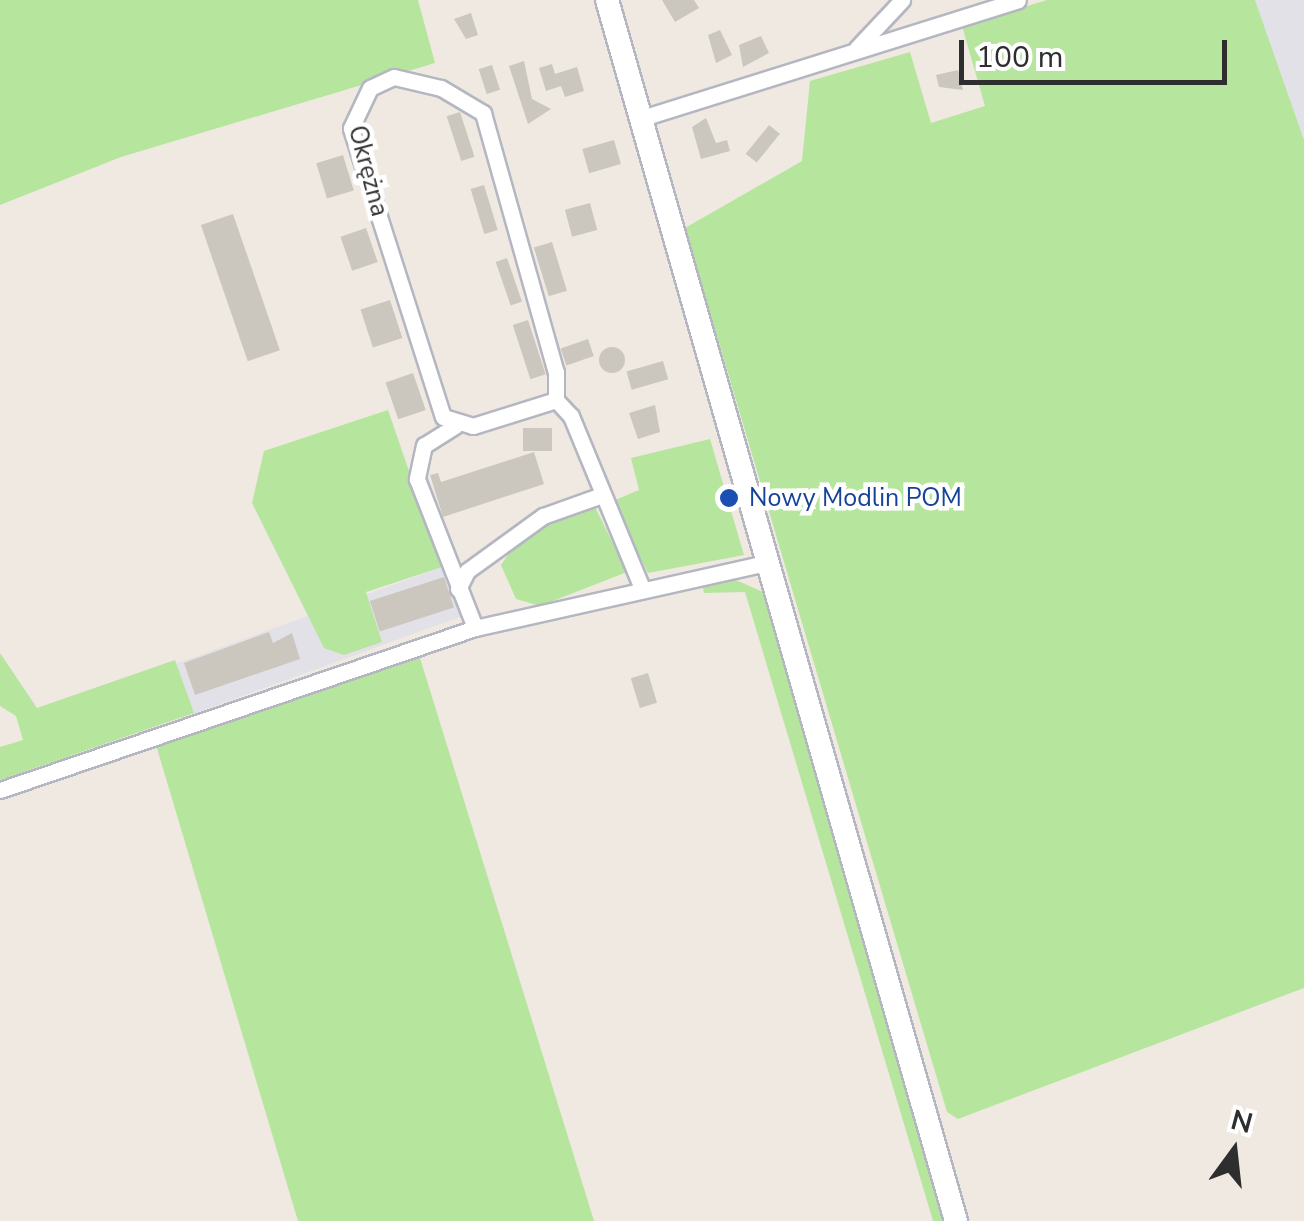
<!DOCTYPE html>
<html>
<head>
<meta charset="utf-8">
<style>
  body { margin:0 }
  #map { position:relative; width:1304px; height:1221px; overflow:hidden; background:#efe9e1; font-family:"Nunito Sans",sans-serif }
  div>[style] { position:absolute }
  .industrial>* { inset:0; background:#e3e1e8; transform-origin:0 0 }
  .green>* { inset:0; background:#b6e59e }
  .building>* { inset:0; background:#cbc7bf; transform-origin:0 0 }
  .round { border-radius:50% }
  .roads { filter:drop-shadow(2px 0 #b4b7c1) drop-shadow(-2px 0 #b4b7c1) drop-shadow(0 2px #b4b7c1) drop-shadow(0 -2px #b4b7c1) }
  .street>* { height:15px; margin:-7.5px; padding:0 7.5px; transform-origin:7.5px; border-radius:7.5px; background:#fff }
  .secondary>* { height:22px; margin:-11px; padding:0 11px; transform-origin:11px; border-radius:11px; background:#fff }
  .dots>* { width:28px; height:28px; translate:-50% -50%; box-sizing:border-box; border:5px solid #fff; border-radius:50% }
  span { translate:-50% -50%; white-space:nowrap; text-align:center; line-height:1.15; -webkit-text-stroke:9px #fff; paint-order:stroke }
  .street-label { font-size:25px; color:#2e2e2e }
  .transit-label { font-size:25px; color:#164399 }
  .left { translate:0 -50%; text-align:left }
  .north { position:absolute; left:1184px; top:1101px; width:100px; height:100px; -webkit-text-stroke:8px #fff; paint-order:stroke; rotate:15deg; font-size:28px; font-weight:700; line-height:40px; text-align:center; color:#2e2e2e }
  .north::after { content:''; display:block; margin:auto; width:35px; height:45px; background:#2e2e2e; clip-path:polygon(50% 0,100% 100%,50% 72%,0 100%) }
  .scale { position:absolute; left:959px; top:40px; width:268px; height:45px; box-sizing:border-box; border:5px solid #2e2e2e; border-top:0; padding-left:12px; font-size:30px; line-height:35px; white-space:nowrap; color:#2e2e2e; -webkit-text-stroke:8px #fff; paint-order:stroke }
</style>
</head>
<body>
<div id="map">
  <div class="industrial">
    <i style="clip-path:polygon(1255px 0,1304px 0,1304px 140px)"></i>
    <i style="left:442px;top:567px;width:53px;height:283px;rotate:70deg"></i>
  </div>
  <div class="green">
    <i style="clip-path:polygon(0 0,418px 0,435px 63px,121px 157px,0 205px)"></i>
    <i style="clip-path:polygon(1047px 0,1255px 0,1304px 140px,1304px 988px,958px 1119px,947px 1112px,685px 228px,802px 161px,810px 81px,910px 52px,931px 123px,985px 106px,962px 26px)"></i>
    <i style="clip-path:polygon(388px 410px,442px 567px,366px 592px,382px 642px,344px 655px,324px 648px,252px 503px,264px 451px)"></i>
    <i style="clip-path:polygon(710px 439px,744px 555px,648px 573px,613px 501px,639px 490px,631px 458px)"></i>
    <i style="clip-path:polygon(595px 507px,627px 572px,540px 606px,516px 599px,501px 565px,510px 552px,550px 522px)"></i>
    <i style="clip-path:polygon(736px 580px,763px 592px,945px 1221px,933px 1221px,745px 592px,704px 593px,702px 584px)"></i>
    <i style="clip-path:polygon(0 653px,37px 708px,175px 660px,194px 713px,0 780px,0 747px,23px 740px,16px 716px,0 706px)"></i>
    <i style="clip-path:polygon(420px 658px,594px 1221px,298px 1221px,156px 745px)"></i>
  </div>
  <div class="building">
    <i style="clip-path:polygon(662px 0,694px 0,699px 8px,675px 22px)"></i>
    <i style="clip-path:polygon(471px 13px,478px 35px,466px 39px,454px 19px)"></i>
    <i style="clip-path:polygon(720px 30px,732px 55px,716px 63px,708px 35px)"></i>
    <i style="clip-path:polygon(761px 36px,769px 53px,743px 67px,739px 45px)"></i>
    <i style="clip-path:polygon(524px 61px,532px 99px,551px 109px,528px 124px,509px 66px)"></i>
    <i style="clip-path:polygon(552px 64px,555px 74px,577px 67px,584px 91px,565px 97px,561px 86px,546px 91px,539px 68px)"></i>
    <i style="left:492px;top:65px;width:26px;height:14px;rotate:72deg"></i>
    <i style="clip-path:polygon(958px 70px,963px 90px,939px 87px,936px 75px)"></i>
    <i style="left:460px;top:112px;width:47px;height:14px;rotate:72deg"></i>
    <i style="clip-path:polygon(706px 118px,716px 143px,727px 140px,730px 151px,701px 159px,692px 127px)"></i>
    <i style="left:769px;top:125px;width:14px;height:37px;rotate:39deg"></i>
    <i style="left:614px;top:140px;width:25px;height:33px;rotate:74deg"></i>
    <i style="left:343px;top:155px;width:37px;height:28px;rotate:73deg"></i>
    <i style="left:484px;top:185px;width:47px;height:14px;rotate:73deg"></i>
    <i style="left:590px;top:203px;width:28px;height:26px;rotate:75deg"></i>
    <i style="left:233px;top:214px;width:144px;height:34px;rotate:71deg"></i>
    <i style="left:366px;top:228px;width:36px;height:27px;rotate:71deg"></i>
    <i style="left:552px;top:242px;width:51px;height:19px;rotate:73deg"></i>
    <i style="left:507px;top:258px;width:46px;height:12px;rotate:71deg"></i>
    <i style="left:390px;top:300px;width:40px;height:31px;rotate:72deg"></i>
    <i style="left:528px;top:320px;width:57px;height:16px;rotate:72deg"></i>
    <i style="left:588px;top:339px;width:18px;height:29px;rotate:71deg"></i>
    <i class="round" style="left:599px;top:347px;width:26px;height:26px"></i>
    <i style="left:663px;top:361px;width:19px;height:38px;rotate:74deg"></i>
    <i style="left:413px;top:373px;width:39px;height:29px;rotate:71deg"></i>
    <i style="clip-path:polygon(655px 405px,660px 432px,638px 439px,629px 413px)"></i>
    <i style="left:523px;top:428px;width:29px;height:23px"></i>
    <i style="clip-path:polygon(534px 452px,544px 484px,443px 517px,430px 475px,438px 473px,441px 482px)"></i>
    <i style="left:444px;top:577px;width:32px;height:78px;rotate:72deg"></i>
    <i style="clip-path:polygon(269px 632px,273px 643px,292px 633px,300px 659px,195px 695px,184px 663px)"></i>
    <i style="left:648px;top:673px;width:31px;height:18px;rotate:73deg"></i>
  </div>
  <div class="roads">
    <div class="street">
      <i style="left:857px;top:48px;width:66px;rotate:-46.8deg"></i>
      <i style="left:639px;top:119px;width:397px;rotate:-17.4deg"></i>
      <i style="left:556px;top:400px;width:87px;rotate:162.6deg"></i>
      <i style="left:473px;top:426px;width:31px;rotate:-163deg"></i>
      <i style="left:443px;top:417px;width:303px;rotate:-107.7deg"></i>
      <i style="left:351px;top:128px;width:44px;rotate:-64.6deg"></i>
      <i style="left:370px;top:88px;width:26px;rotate:-25deg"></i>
      <i style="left:394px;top:77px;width:48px;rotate:13.2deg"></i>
      <i style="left:441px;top:88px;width:49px;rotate:30.8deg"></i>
      <i style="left:483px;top:113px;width:269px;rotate:74.3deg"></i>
      <i style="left:556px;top:372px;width:28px;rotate:90deg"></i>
      <i style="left:556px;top:400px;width:22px;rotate:47deg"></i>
      <i style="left:571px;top:416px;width:186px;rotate:67.6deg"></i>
      <i style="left:455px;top:426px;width:36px;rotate:148deg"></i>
      <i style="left:424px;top:445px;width:35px;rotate:102deg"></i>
      <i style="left:417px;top:479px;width:160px;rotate:68.7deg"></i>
      <i style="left:458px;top:589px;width:20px;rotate:-63deg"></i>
      <i style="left:467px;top:571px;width:94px;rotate:-35.9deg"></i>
      <i style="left:543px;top:516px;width:63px;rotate:-19.6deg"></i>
      <i style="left:0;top:790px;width:502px;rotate:-18.83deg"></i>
      <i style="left:475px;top:628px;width:298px;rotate:-12.6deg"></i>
    </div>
    <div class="secondary">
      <i style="left:607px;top:0;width:1270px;rotate:74.05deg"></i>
    </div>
  </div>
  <div class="dots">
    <i style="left:729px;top:498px;background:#1a4fb4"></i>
  </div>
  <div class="street-label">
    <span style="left:368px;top:171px;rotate:75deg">Okrężna</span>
  </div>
  <div class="transit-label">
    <span class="left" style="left:749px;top:498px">Nowy Modlin POM</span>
  </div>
  <div class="north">N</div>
  <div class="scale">100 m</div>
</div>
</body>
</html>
